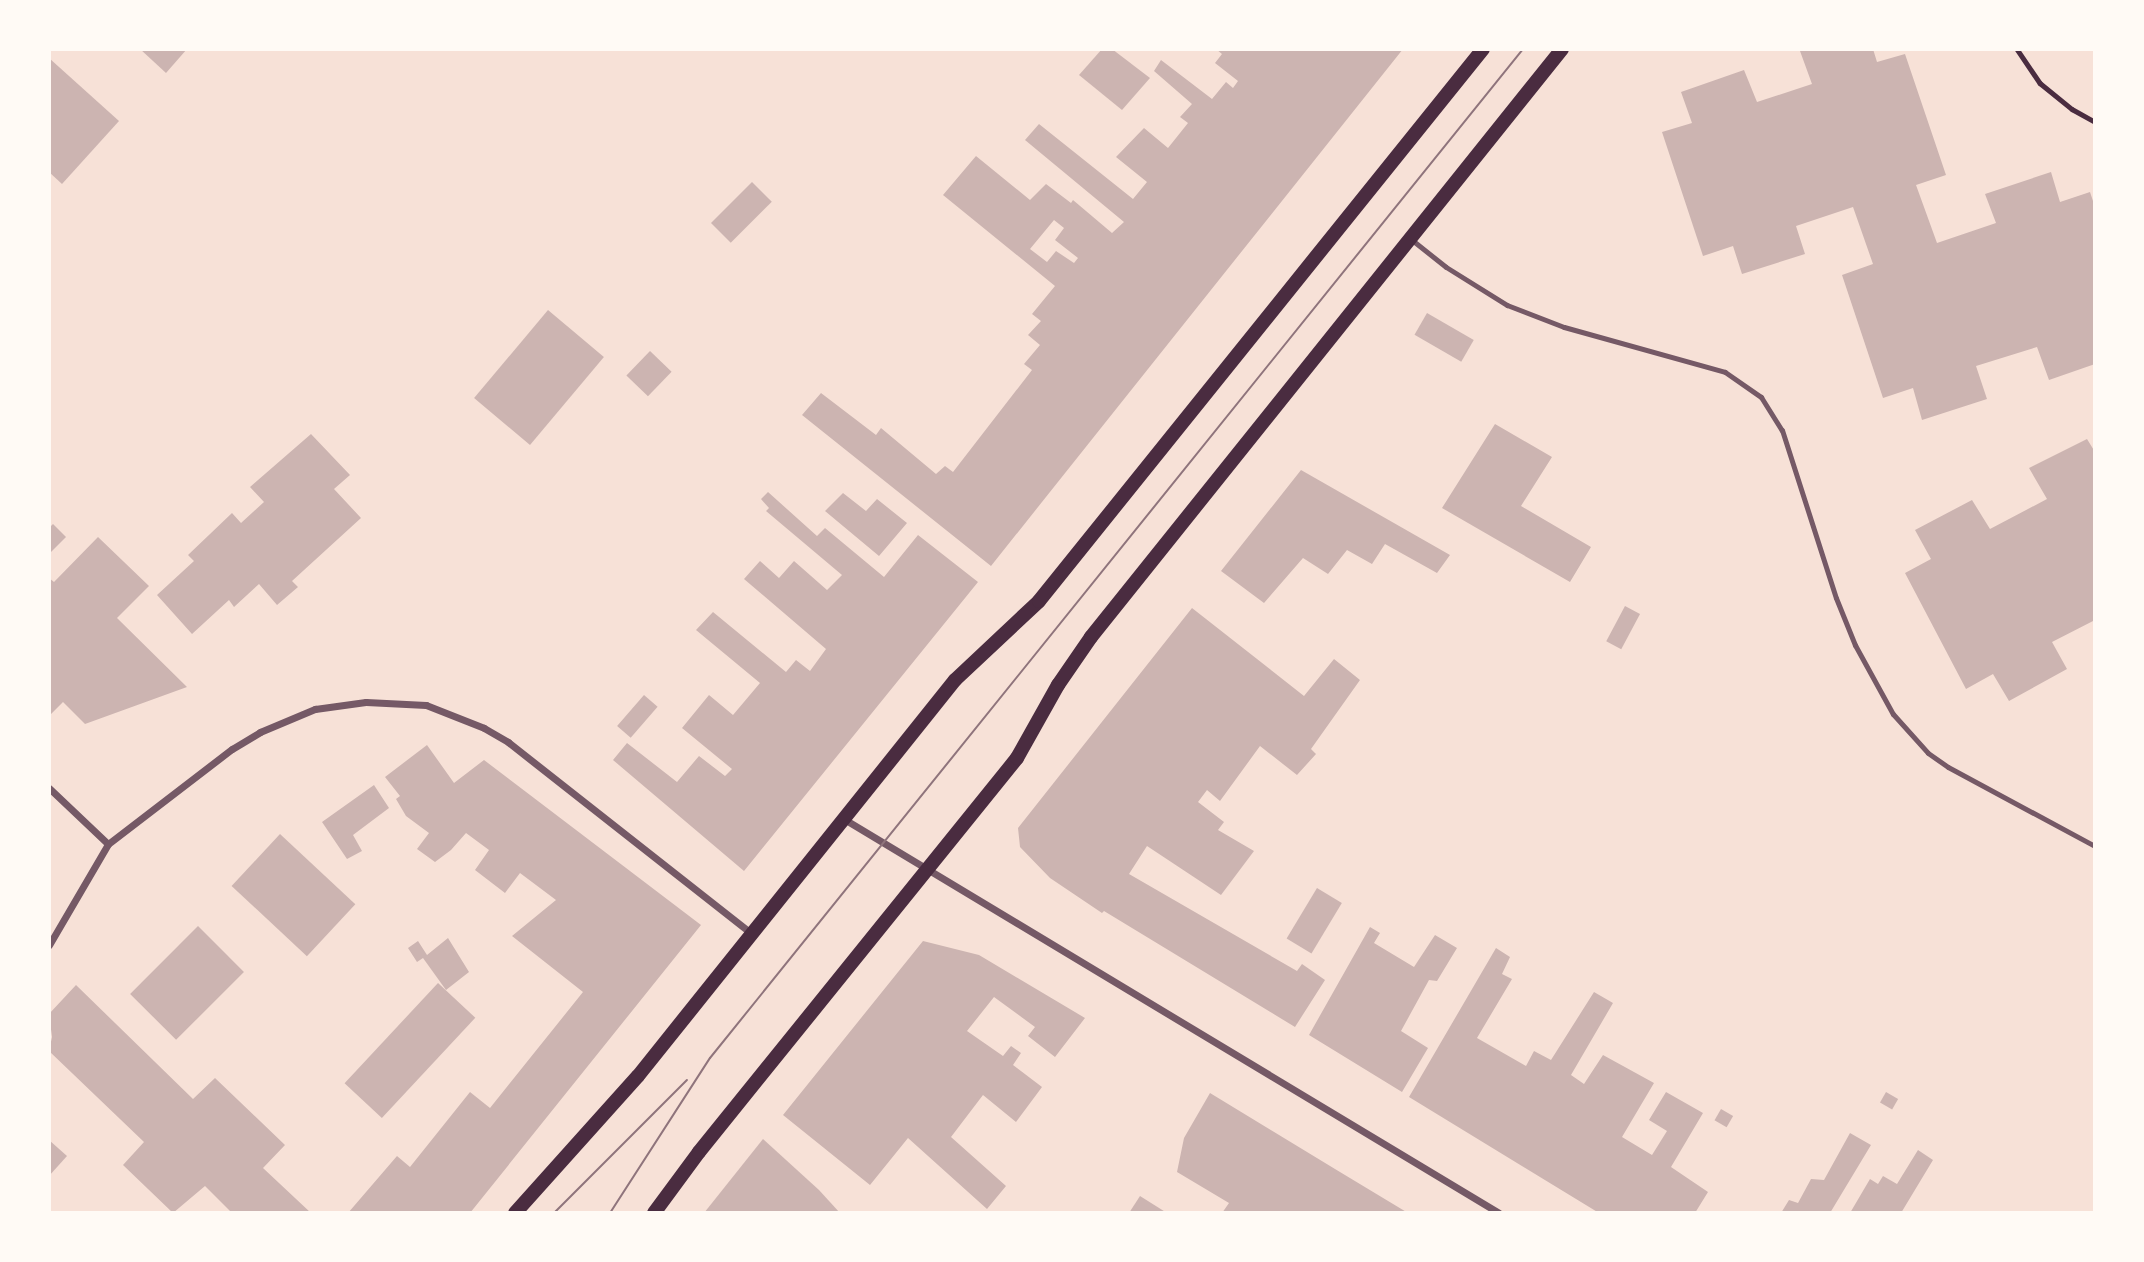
<!DOCTYPE html>
<html>
<head>
<meta charset="utf-8">
<style>
  body { margin:0 }
  #map { position:relative; width:2144px; height:1262px; overflow:hidden; background:#f7e1d7; font-family:"Public Sans",sans-serif }
  div>[style] { position:absolute }
  .building>* { inset:0; background:#ccb4b1; transform-origin:0 0 }
  .path>* { height:4.5px; margin:-2.25px; padding:0 2.25px; transform-origin:2.25px; border-radius:2.25px; background:#4a2c40 }
  .service>* { height:5px; margin:-2.5px; padding:0 2.5px; transform-origin:2.5px; border-radius:2.5px; background:#755966 }
  .minor>* { height:7px; margin:-3.5px; padding:0 3.5px; transform-origin:3.5px; border-radius:3.5px; background:#755966 }
  .secondary>* { height:14px; margin:-7px; padding:0 7px; transform-origin:7px; border-radius:7px; background:#4a2c40 }
  .tram>* { height:2px; margin:-1px; padding:0 1px; transform-origin:1px; border-radius:1px; background:#8f747c }
  span { translate:-50% -50%; white-space:nowrap; text-align:center; line-height:1.15; -webkit-text-stroke:5px #fffaf5; paint-order:stroke }
  .frame { position:absolute; inset:0; border:51px solid #fffaf5; pointer-events:none }
</style>
</head>
<body>
<div id="map">
  <div class="building">
    <i style="clip-path:polygon(140px 49px,187px 49px,166px 73px)"></i>
    <i style="clip-path:polygon(1102px 49px,1112px 49px,1150px 78px,1122px 110px,1079px 75px)"></i>
    <i style="clip-path:polygon(evenodd,1216px 49px,1403px 49px,991px 566px,802px 415px,821px 393px,876px 435px,881px 428px,936px 474px,945px 466px,953px 472px,1032px 370px,1024px 364px,1040px 345px,1028px 335px,1041px 321px,1032px 314px,1055px 286px,943px 195px,976px 156px,1030px 200px,1046px 184px,1071px 203px,1073px 200px,1112px 233px,1124px 222px,1025px 140px,1039px 124px,1133px 199px,1147px 182px,1116px 157px,1144px 128px,1168px 148px,1188px 123px,1180px 117px,1192px 104px,1154px 71px,1161px 60px,1212px 99px,1226px 82px,1233px 88px,1238px 81px,1215px 63px,1222px 54px,1216px 49px,1054px 220px,1064px 228px,1055px 240px,1078px 258px,1074px 263px,1056px 251px,1047px 262px,1030px 249px,1054px 220px)"></i>
    <i style="clip-path:polygon(1806px 49px,1873px 49px,1877px 62px,1905px 54px,1946px 175px,1916px 185px,1937px 243px,1996px 223px,1985px 194px,2051px 172px,2060px 202px,2090px 192px,2095px 207px,2095px 364px,2049px 380px,2037px 347px,1976px 366px,1987px 399px,1922px 420px,1913px 388px,1883px 398px,1842px 275px,1873px 264px,1853px 207px,1796px 226px,1805px 254px,1742px 274px,1733px 246px,1703px 256px,1662px 132px,1692px 123px,1681px 92px,1744px 70px,1757px 102px,1812px 84px,1800px 51px)"></i>
    <i style="clip-path:polygon(49px 58px,119px 121px,62px 184px,49px 172px)"></i>
    <i style="left:752px;top:182px;width:28px;height:58px;rotate:45deg"></i>
    <i style="left:548px;top:310px;width:73px;height:115px;rotate:40deg"></i>
    <i style="left:1427px;top:313px;width:54px;height:25px;rotate:30deg"></i>
    <i style="left:650px;top:351px;width:30px;height:34px;rotate:44deg"></i>
    <i style="clip-path:polygon(1495px 424px,1552px 457px,1521px 506px,1591px 547px,1570px 582px,1442px 508px)"></i>
    <i style="clip-path:polygon(311px 434px,350px 475px,334px 489px,361px 518px,292px 581px,298px 587px,277px 605px,259px 584px,234px 607px,229px 600px,192px 634px,157px 595px,194px 561px,188px 555px,232px 513px,241px 523px,264px 502px,250px 487px)"></i>
    <i style="clip-path:polygon(2087px 439px,2095px 452px,2095px 620px,2052px 642px,2067px 669px,2009px 701px,1993px 674px,1966px 689px,1905px 573px,1931px 559px,1915px 530px,1972px 500px,1990px 529px,2047px 499px,2029px 468px)"></i>
    <i style="clip-path:polygon(1301px 470px,1450px 555px,1437px 573px,1385px 544px,1372px 564px,1347px 550px,1328px 574px,1303px 558px,1264px 603px,1221px 571px)"></i>
    <i style="clip-path:polygon(768px 492px,817px 536px,825px 528px,884px 577px,918px 535px,978px 582px,744px 871px,613px 760px,627px 743px,677px 782px,699px 756px,725px 776px,732px 769px,682px 728px,709px 695px,733px 715px,760px 683px,696px 630px,713px 612px,786px 672px,796px 660px,810px 671px,826px 649px,744px 579px,760px 561px,779px 578px,794px 561px,827px 590px,842px 575px,766px 511px,769px 508px,761px 499px)"></i>
    <i style="clip-path:polygon(843px 493px,866px 511px,877px 499px,907px 523px,879px 556px,825px 511px)"></i>
    <i style="clip-path:polygon(53px 524px,66px 537px,49px 554px,49px 528px)"></i>
    <i style="clip-path:polygon(98px 537px,149px 586px,117px 618px,187px 687px,85px 724px,63px 702px,49px 716px,49px 578px,54px 582px)"></i>
    <i style="left:1625px;top:606px;width:17px;height:40px;rotate:28deg"></i>
    <i style="clip-path:polygon(1192px 608px,1304px 696px,1334px 659px,1360px 680px,1311px 749px,1316px 754px,1297px 775px,1260px 746px,1220px 801px,1207px 790px,1198px 802px,1224px 822px,1218px 830px,1254px 851px,1221px 895px,1147px 846px,1129px 874px,1297px 971px,1302px 964px,1325px 980px,1295px 1027px,1104px 911px,1102px 913px,1050px 878px,1020px 847px,1018px 828px)"></i>
    <i style="left:644px;top:695px;width:18px;height:41px;rotate:41deg"></i>
    <i style="clip-path:polygon(427px 745px,454px 783px,484px 760px,701px 925px,470px 1213px,348px 1213px,397px 1156px,410px 1167px,470px 1092px,490px 1108px,583px 992px,512px 936px,556px 900px,520px 873px,505px 893px,475px 870px,489px 850px,466px 833px,451px 850px,435px 862px,417px 849px,429px 833px,406px 816px,396px 799px,400px 796px,385px 777px)"></i>
    <i style="clip-path:polygon(374px 785px,389px 808px,353px 835px,362px 851px,347px 859px,322px 822px)"></i>
    <i style="left:280px;top:834px;width:103px;height:71px;rotate:43deg"></i>
    <i style="left:1317px;top:888px;width:29px;height:59px;rotate:31deg"></i>
    <i style="left:198px;top:926px;width:65px;height:96px;rotate:45deg"></i>
    <i style="clip-path:polygon(1370px 927px,1380px 933px,1374px 943px,1414px 967px,1435px 935px,1457px 948px,1437px 981px,1429px 980px,1401px 1031px,1428px 1048px,1402px 1092px,1309px 1035px)"></i>
    <i style="clip-path:polygon(448px 938px,469px 972px,446px 990px,423px 958px,417px 962px,408px 948px,418px 941px,427px 955px)"></i>
    <i style="clip-path:polygon(923px 941px,979px 955px,1085px 1018px,1055px 1057px,1028px 1036px,1035px 1027px,994px 997px,967px 1031px,1003px 1056px,1011px 1046px,1021px 1053px,1013px 1065px,1042px 1087px,1016px 1122px,983px 1095px,951px 1137px,1006px 1186px,987px 1209px,908px 1138px,870px 1185px,783px 1115px)"></i>
    <i style="clip-path:polygon(1496px 948px,1510px 957px,1502px 974px,1512px 979px,1477px 1038px,1526px 1066px,1534px 1051px,1551px 1060px,1594px 992px,1613px 1003px,1571px 1075px,1584px 1084px,1603px 1055px,1654px 1083px,1622px 1137px,1652px 1155px,1667px 1131px,1649px 1120px,1666px 1092px,1703px 1113px,1671px 1167px,1708px 1192px,1695px 1213px,1599px 1213px,1409px 1097px)"></i>
    <i style="left:438px;top:983px;width:51px;height:137px;rotate:43deg"></i>
    <i style="clip-path:polygon(76px 985px,193px 1099px,215px 1078px,285px 1145px,263px 1168px,311px 1213px,232px 1213px,205px 1186px,173px 1213px,123px 1165px,144px 1142px,49px 1051px,52px 1037px,49px 1014px)"></i>
    <i style="left:1886px;top:1092px;width:14px;height:12px;rotate:30deg"></i>
    <i style="clip-path:polygon(1210px 1093px,1335px 1169px,1408px 1213px,1222px 1213px,1229px 1203px,1177px 1172px,1184px 1138px)"></i>
    <i style="left:1721px;top:1109px;width:14px;height:13px;rotate:30deg"></i>
    <i style="clip-path:polygon(1850px 1133px,1871px 1145px,1830px 1213px,1781px 1213px,1789px 1200px,1798px 1203px,1811px 1179px,1824px 1180px)"></i>
    <i style="clip-path:polygon(763px 1139px,819px 1190px,840px 1213px,704px 1213px)"></i>
    <i style="clip-path:polygon(49px 1140px,67px 1156px,49px 1176px)"></i>
    <i style="clip-path:polygon(1918px 1150px,1933px 1160px,1901px 1213px,1850px 1213px,1870px 1179px,1878px 1184px,1883px 1176px,1897px 1184px)"></i>
    <i style="clip-path:polygon(1140px 1196px,1167px 1213px,1129px 1213px)"></i>
  </div>
  <div class="path">
    <i style="left:2017px;top:49px;width:41px;rotate:55.9deg"></i>
    <i style="left:2040px;top:83px;width:41px;rotate:39.1deg"></i>
    <i style="left:2072px;top:109px;width:26px;rotate:29deg"></i>
  </div>
  <div class="service">
    <i style="left:1412px;top:240px;width:43px;rotate:38.5deg"></i>
    <i style="left:1446px;top:267px;width:72px;rotate:31.9deg"></i>
    <i style="left:1507px;top:305px;width:61px;rotate:21.1deg"></i>
    <i style="left:1564px;top:327px;width:167px;rotate:15.6deg"></i>
    <i style="left:1725px;top:372px;width:44px;rotate:34.8deg"></i>
    <i style="left:1761px;top:397px;width:39px;rotate:58deg"></i>
    <i style="left:1782px;top:430px;width:176px;rotate:72.2deg"></i>
    <i style="left:1836px;top:598px;width:51px;rotate:68deg"></i>
    <i style="left:1855px;top:645px;width:79px;rotate:61.2deg"></i>
    <i style="left:1893px;top:714px;width:52px;rotate:48.1deg"></i>
    <i style="left:1928px;top:753px;width:24px;rotate:35deg"></i>
    <i style="left:1948px;top:767px;width:167px;rotate:28.3deg"></i>
  </div>
  <div class="minor">
    <i style="left:49px;top:788px;width:81px;rotate:43.5deg"></i>
    <i style="left:844px;top:819px;width:764px;rotate:31.03deg"></i>
    <i style="left:49px;top:945px;width:117px;rotate:-59.7deg"></i>
    <i style="left:108px;top:844px;width:156px;rotate:-37.5deg"></i>
    <i style="left:232px;top:749px;width:33px;rotate:-31deg"></i>
    <i style="left:260px;top:732px;width:60px;rotate:-22.7deg"></i>
    <i style="left:315px;top:709px;width:51px;rotate:-7.8deg"></i>
    <i style="left:366px;top:702px;width:60px;rotate:2.9deg"></i>
    <i style="left:426px;top:705px;width:62px;rotate:21.6deg"></i>
    <i style="left:484px;top:728px;width:28px;rotate:30deg"></i>
    <i style="left:508px;top:742px;width:309px;rotate:38.2deg"></i>
  </div>
  <div class="secondary">
    <i style="left:515px;top:1213px;width:184px;rotate:-48.1deg"></i>
    <i style="left:638px;top:1076px;width:507px;rotate:-51.32deg"></i>
    <i style="left:955px;top:680px;width:115px;rotate:-43.2deg"></i>
    <i style="left:1039px;top:601px;width:708px;rotate:-51.19deg"></i>
    <i style="left:654px;top:1213px;width:76px;rotate:-53.6deg"></i>
    <i style="left:699px;top:1152px;width:506px;rotate:-51.09deg"></i>
    <i style="left:1017px;top:758px;width:84px;rotate:-60.7deg"></i>
    <i style="left:1058px;top:685px;width:58px;rotate:-55.5deg"></i>
    <i style="left:1091px;top:637px;width:753px;rotate:-51.3deg"></i>
  </div>
  <div class="tram">
    <i style="left:554px;top:1213px;width:188px;rotate:-45deg"></i>
    <i style="left:610px;top:1213px;width:184px;rotate:-57.2deg"></i>
    <i style="left:710px;top:1058px;width:1296px;rotate:-51.14deg"></i>
  </div>
  <div class="frame"></div>
</div>
</body>
</html>
